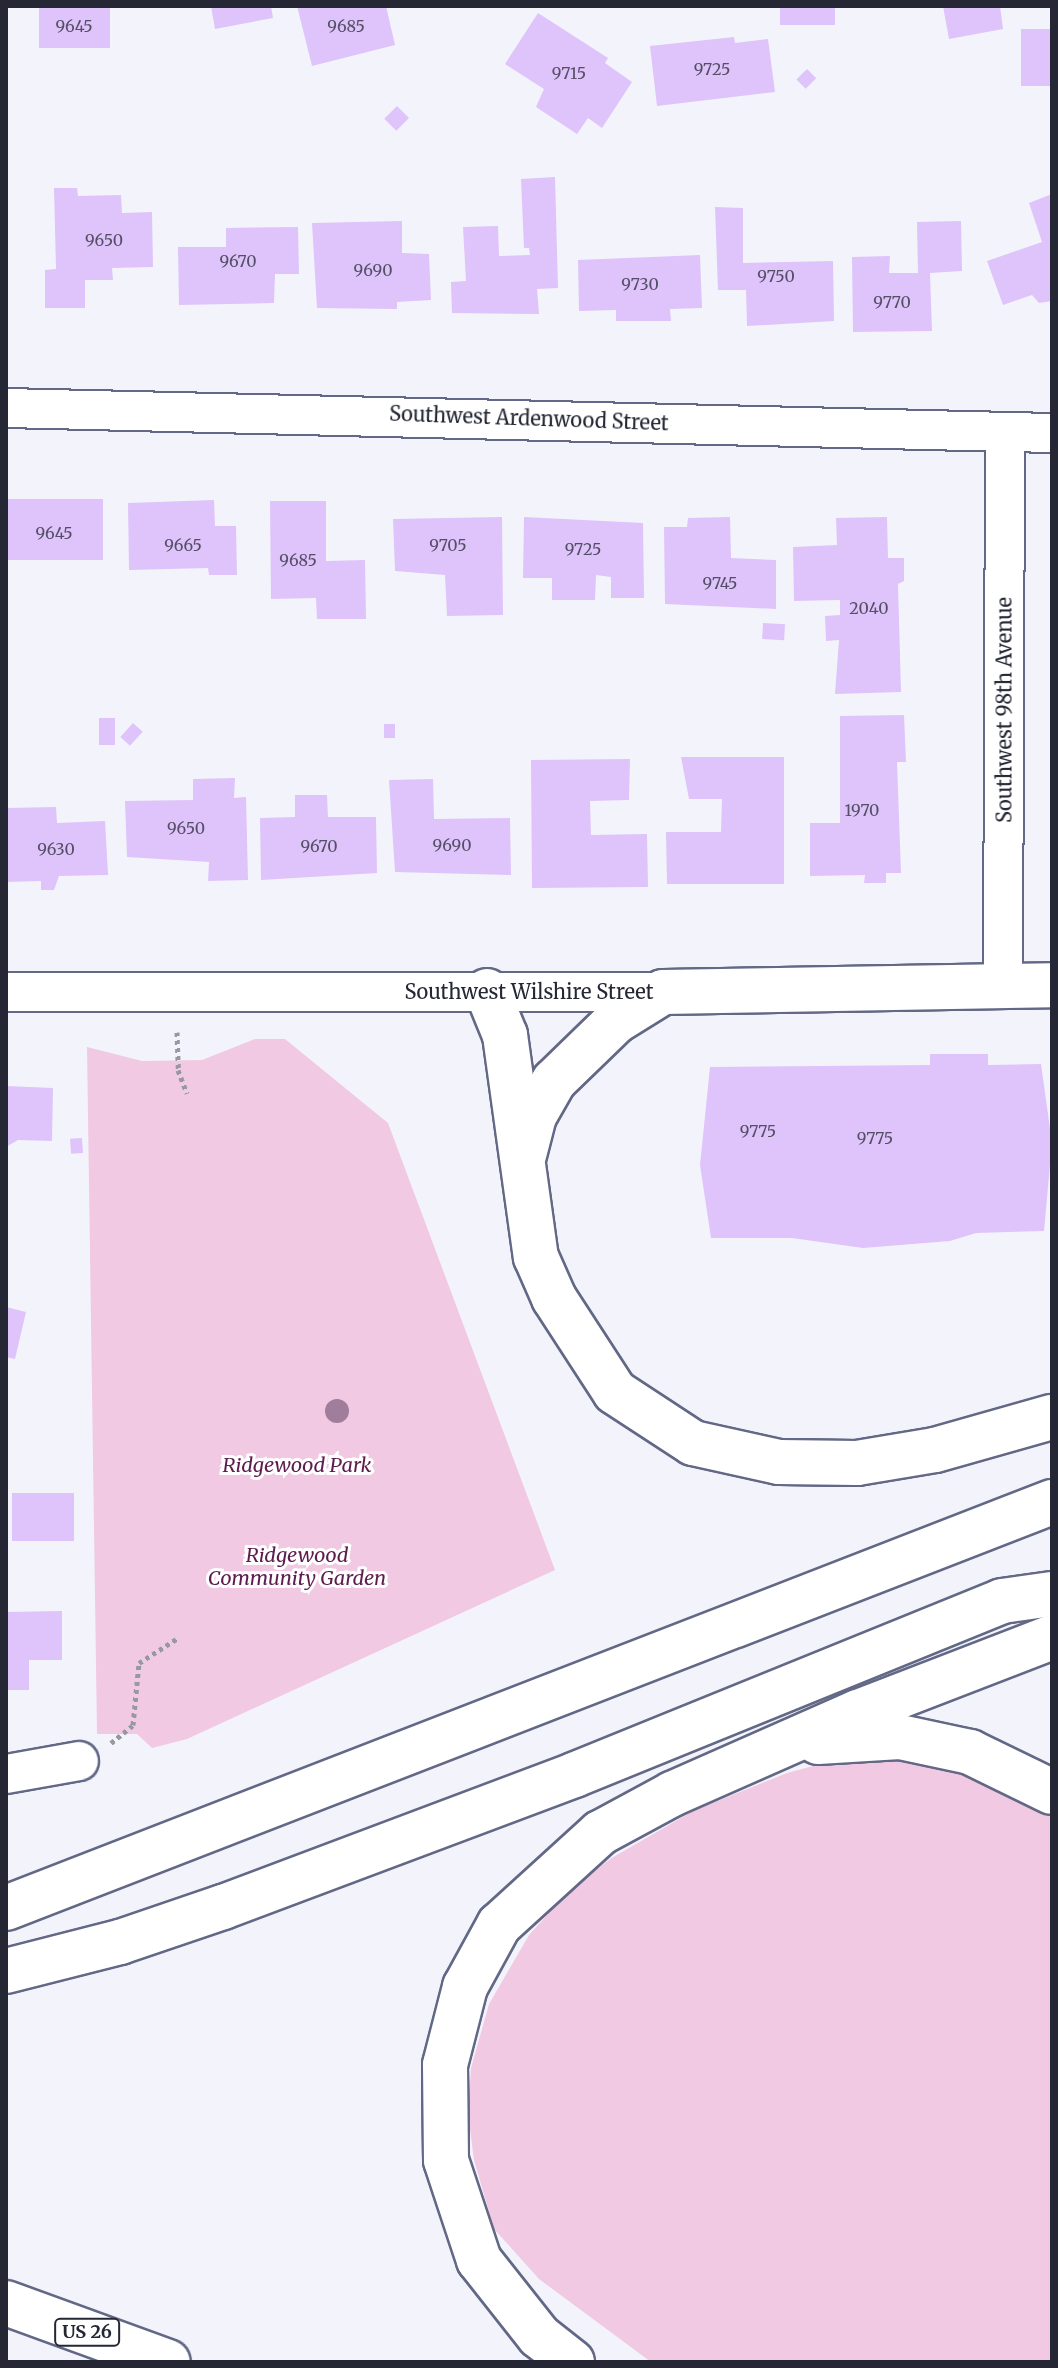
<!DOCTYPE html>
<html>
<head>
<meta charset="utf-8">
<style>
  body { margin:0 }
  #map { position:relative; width:1058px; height:2368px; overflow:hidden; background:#f3f4fb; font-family:Merriweather,serif }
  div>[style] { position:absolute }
  .green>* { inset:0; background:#f1c9e3 }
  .building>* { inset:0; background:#dfc3fb; transform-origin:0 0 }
  .path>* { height:5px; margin-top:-2.5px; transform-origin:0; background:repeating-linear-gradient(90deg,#9799a2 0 4px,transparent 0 8px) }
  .roads { filter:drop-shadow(2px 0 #626885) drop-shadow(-2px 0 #626885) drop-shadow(0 2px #626885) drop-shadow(0 -2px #626885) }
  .minor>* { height:38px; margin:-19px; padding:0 19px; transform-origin:19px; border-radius:19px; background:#fff }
  .tertiary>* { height:44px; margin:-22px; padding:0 22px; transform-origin:22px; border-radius:22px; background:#fff }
  .motorway>* { height:44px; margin:-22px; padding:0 22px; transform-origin:22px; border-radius:22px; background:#fff }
  .trees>* { width:24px; height:24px; margin:-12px; border-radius:50%; background:#a07d9b }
  span { translate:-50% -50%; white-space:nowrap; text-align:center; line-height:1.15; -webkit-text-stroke:6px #fff; paint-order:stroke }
  .number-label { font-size:16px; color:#544f66 }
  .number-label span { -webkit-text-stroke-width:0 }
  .shield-label span { padding:2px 6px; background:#fff; border:2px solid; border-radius:6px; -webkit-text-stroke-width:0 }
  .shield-label { font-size:18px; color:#252834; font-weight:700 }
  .street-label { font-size:20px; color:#252834 }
  .park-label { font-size:20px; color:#5d1c4d; font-style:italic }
  .frame { position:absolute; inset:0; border:8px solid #252834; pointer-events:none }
</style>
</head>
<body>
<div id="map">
  <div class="green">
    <i style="clip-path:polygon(255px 1039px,285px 1039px,388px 1123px,555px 1570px,187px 1739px,152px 1748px,137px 1734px,97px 1734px,87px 1047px,142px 1061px,202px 1060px)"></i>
    <i style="clip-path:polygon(898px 1758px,952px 1768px,1007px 1788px,1052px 1816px,1052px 2362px,651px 2362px,539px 2279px,494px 2229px,474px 2160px,468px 2114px,471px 2068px,489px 2004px,529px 1935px,568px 1892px,610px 1859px,693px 1811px,787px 1773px,828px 1762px)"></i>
  </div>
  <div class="building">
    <i style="left:39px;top:6px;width:71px;height:42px"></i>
    <i style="clip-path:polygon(211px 6px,271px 6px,273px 18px,215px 29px)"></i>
    <i style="clip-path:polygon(297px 6px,386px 6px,395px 45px,312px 66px)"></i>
    <i style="left:780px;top:6px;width:55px;height:19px"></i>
    <i style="clip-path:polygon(943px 6px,1000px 6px,1003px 29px,949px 39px)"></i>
    <i style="clip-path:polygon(538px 13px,608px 58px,605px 63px,632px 82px,602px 128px,588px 118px,577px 134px,536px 107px,544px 89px,505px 64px)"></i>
    <i style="left:1052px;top:29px;width:57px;height:31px;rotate:90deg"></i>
    <i style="clip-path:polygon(734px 37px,735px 43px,768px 39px,775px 92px,657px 106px,650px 46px)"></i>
    <i style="left:807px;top:69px;width:13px;height:15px;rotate:45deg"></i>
    <i style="left:397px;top:106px;width:17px;height:18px;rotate:45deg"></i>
    <i style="clip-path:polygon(555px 177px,558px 288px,537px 289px,539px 314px,452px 313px,451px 282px,466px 281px,463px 227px,498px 226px,499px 256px,530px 255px,529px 248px,524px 248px,521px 179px)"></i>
    <i style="clip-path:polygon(54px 188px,77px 188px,78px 196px,121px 195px,122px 213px,152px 212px,153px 267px,112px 268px,113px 280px,85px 280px,85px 308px,45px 308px,45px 270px,56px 269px)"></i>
    <i style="clip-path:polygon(1052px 194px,1052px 301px,1039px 303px,1032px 295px,1003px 305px,987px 261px,1042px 242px,1029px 203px)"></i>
    <i style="clip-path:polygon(715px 207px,743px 208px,743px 263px,833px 261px,834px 321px,747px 326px,746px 290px,718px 290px)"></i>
    <i style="clip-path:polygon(402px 221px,402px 253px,429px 254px,431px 300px,397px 302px,397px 309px,317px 308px,312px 223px)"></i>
    <i style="clip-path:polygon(961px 221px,962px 271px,930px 273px,932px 331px,853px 332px,852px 257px,890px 256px,889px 273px,918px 273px,917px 222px)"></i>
    <i style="clip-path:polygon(298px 227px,299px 274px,275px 274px,274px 303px,179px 305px,178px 247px,226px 247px,226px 228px)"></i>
    <i style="clip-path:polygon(700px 255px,702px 308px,670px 309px,671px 321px,616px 321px,616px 310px,579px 311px,578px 260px)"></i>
    <i style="left:103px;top:499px;width:61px;height:97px;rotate:90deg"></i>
    <i style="clip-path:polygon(214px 500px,215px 526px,236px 526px,237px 575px,209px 575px,208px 568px,129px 570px,128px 503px)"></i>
    <i style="clip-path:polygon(270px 501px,326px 501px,326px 561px,365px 560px,366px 619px,317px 619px,316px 598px,271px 599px)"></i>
    <i style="clip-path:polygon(502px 517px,503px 615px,447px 616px,445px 575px,395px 571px,393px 519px)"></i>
    <i style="clip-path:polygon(524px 517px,643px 523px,644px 598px,611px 598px,611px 577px,596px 575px,595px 600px,552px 600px,552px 578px,523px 578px)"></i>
    <i style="clip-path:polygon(730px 517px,731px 558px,776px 560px,776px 609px,665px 604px,664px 527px,687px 527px,688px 518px)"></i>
    <i style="clip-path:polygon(887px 517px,888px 558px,904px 558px,904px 581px,898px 584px,901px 692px,835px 694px,839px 640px,826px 641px,825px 616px,840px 615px,840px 600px,794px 601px,793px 547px,837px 545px,836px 518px)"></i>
    <i style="left:763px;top:623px;width:22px;height:16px;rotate:3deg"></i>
    <i style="clip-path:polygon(904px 715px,906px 762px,897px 762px,901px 873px,886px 873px,886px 883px,864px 883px,865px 875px,810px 876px,810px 823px,840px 823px,840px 716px)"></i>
    <i style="left:115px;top:718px;width:27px;height:16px;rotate:90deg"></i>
    <i style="left:133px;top:723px;width:13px;height:19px;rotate:42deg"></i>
    <i style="left:384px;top:724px;width:11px;height:14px"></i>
    <i style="clip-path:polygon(681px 757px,784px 757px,784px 884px,667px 884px,666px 832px,721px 832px,722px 799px,689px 799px)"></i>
    <i style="clip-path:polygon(630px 759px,629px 800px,590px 801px,591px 835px,647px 834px,648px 887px,532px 888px,531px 760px)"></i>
    <i style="clip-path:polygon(235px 778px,234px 798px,246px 797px,248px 880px,208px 881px,209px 862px,127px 857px,125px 801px,193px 800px,193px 779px)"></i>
    <i style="clip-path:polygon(433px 779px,434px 819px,510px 818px,511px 875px,395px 872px,389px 780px)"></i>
    <i style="clip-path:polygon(295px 795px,327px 795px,328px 817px,376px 817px,377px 873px,261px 880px,260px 818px,295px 817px)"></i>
    <i style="clip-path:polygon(56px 807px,57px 823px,105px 821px,108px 875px,59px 876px,54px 890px,41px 890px,41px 881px,6px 882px,6px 808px)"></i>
    <i style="clip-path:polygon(930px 1054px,988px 1054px,988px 1065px,1041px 1064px,1052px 1143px,1044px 1231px,976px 1233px,950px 1241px,863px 1248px,792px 1238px,711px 1238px,700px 1165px,710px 1067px,930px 1065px)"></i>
    <i style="clip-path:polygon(6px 1086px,53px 1088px,52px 1141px,18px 1140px,6px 1147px)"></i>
    <i style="left:82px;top:1138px;width:15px;height:12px;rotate:86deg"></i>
    <i style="clip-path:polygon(6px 1307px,26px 1312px,15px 1359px,6px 1357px)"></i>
    <i style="left:74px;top:1493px;width:48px;height:62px;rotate:90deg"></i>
    <i style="clip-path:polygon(62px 1611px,62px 1660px,29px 1660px,29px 1690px,6px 1690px,6px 1612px)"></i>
  </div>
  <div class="path">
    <i style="left:177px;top:1032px;width:38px;rotate:88deg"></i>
    <i style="left:178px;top:1070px;width:25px;rotate:69deg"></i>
    <i style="left:111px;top:1743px;width:28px;rotate:-39deg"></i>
    <i style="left:133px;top:1725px;width:62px;rotate:-84.5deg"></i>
    <i style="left:139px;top:1663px;width:46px;rotate:-32.7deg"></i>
  </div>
  <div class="roads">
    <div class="minor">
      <i style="left:6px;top:408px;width:1046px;rotate:1.37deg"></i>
      <i style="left:1003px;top:985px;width:550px;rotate:-89.79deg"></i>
      <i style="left:6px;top:992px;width:657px"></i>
      <i style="left:6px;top:1774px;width:74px;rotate:-10.1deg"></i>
    </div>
    <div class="tertiary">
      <i style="left:663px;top:992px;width:389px;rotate:-1deg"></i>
    </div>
    <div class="motorway">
      <i style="left:487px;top:991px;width:48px;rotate:67.8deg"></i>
      <i style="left:505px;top:1035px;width:224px;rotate:82.1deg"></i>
      <i style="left:536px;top:1257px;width:45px;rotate:66.3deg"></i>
      <i style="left:554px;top:1298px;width:112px;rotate:57deg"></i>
      <i style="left:615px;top:1392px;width:93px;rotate:33.2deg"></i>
      <i style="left:693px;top:1443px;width:88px;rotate:12.5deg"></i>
      <i style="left:779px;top:1462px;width:78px;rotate:0.7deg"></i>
      <i style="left:857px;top:1463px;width:79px;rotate:-9.5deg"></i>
      <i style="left:935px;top:1450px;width:122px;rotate:-15.8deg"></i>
      <i style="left:524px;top:1155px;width:40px;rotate:-75.6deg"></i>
      <i style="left:534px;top:1116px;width:40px;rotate:-60.3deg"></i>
      <i style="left:554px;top:1081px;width:86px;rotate:-44.1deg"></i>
      <i style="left:616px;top:1021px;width:55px;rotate:-31.7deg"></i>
      <i style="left:818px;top:1742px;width:82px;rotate:-3.5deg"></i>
      <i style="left:900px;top:1737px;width:72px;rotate:12.1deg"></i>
      <i style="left:970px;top:1752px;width:91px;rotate:26deg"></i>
      <i style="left:6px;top:1908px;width:1122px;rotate:-21.21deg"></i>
      <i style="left:6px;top:1971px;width:118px;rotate:-14.3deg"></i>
      <i style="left:120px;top:1942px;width:109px;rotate:-18.8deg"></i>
      <i style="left:223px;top:1907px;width:375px;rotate:-20.6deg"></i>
      <i style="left:574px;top:1775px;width:462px;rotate:-22.1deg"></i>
      <i style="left:1002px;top:1601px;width:50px;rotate:-8deg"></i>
      <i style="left:6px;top:2303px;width:172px;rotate:20deg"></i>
      <i style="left:572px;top:2362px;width:42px;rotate:-141.8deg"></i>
      <i style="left:539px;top:2336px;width:97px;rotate:-128.3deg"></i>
      <i style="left:479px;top:2260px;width:105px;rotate:-108.3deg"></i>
      <i style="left:446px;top:2160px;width:95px;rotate:-90.6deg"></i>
      <i style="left:445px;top:2065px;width:81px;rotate:-75.6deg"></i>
      <i style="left:465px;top:1987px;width:71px;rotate:-61.3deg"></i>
      <i style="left:499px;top:1925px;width:137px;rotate:-42.3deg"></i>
      <i style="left:600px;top:1833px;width:82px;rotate:-28.4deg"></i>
      <i style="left:672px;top:1794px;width:203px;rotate:-23.8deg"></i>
      <i style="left:858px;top:1712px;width:208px;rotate:-21.1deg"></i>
    </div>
  </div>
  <div class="trees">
    <i style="left:337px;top:1411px"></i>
  </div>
  <div class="number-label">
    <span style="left:74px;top:26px">9645</span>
    <span style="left:346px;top:26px">9685</span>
    <span style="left:712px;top:69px">9725</span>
    <span style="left:569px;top:73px">9715</span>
    <span style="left:104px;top:240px">9650</span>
    <span style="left:238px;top:261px">9670</span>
    <span style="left:373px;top:270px">9690</span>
    <span style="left:776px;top:276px">9750</span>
    <span style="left:640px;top:284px">9730</span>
    <span style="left:892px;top:302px">9770</span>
    <span style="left:54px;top:533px">9645</span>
    <span style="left:183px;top:545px">9665</span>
    <span style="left:448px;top:545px">9705</span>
    <span style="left:583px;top:549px">9725</span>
    <span style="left:298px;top:560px">9685</span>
    <span style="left:720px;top:583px">9745</span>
    <span style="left:869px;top:608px">2040</span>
    <span style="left:862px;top:810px">1970</span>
    <span style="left:186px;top:828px">9650</span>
    <span style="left:452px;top:845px">9690</span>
    <span style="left:319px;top:846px">9670</span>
    <span style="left:56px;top:849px">9630</span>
    <span style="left:758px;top:1131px">9775</span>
    <span style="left:875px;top:1138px">9775</span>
  </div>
  <div class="shield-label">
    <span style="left:87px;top:2332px">US 26</span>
  </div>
  <div class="street-label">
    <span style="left:529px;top:418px;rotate:2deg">Southwest Ardenwood Street</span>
    <span style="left:1004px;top:710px;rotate:-90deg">Southwest 98th Avenue</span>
    <span style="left:529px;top:991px">Southwest Wilshire Street</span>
  </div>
  <div class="park-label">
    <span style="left:297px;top:1464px">Ridgewood Park</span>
    <span style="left:297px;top:1566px">Ridgewood<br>Community Garden</span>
  </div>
  <div class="frame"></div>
</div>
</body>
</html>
